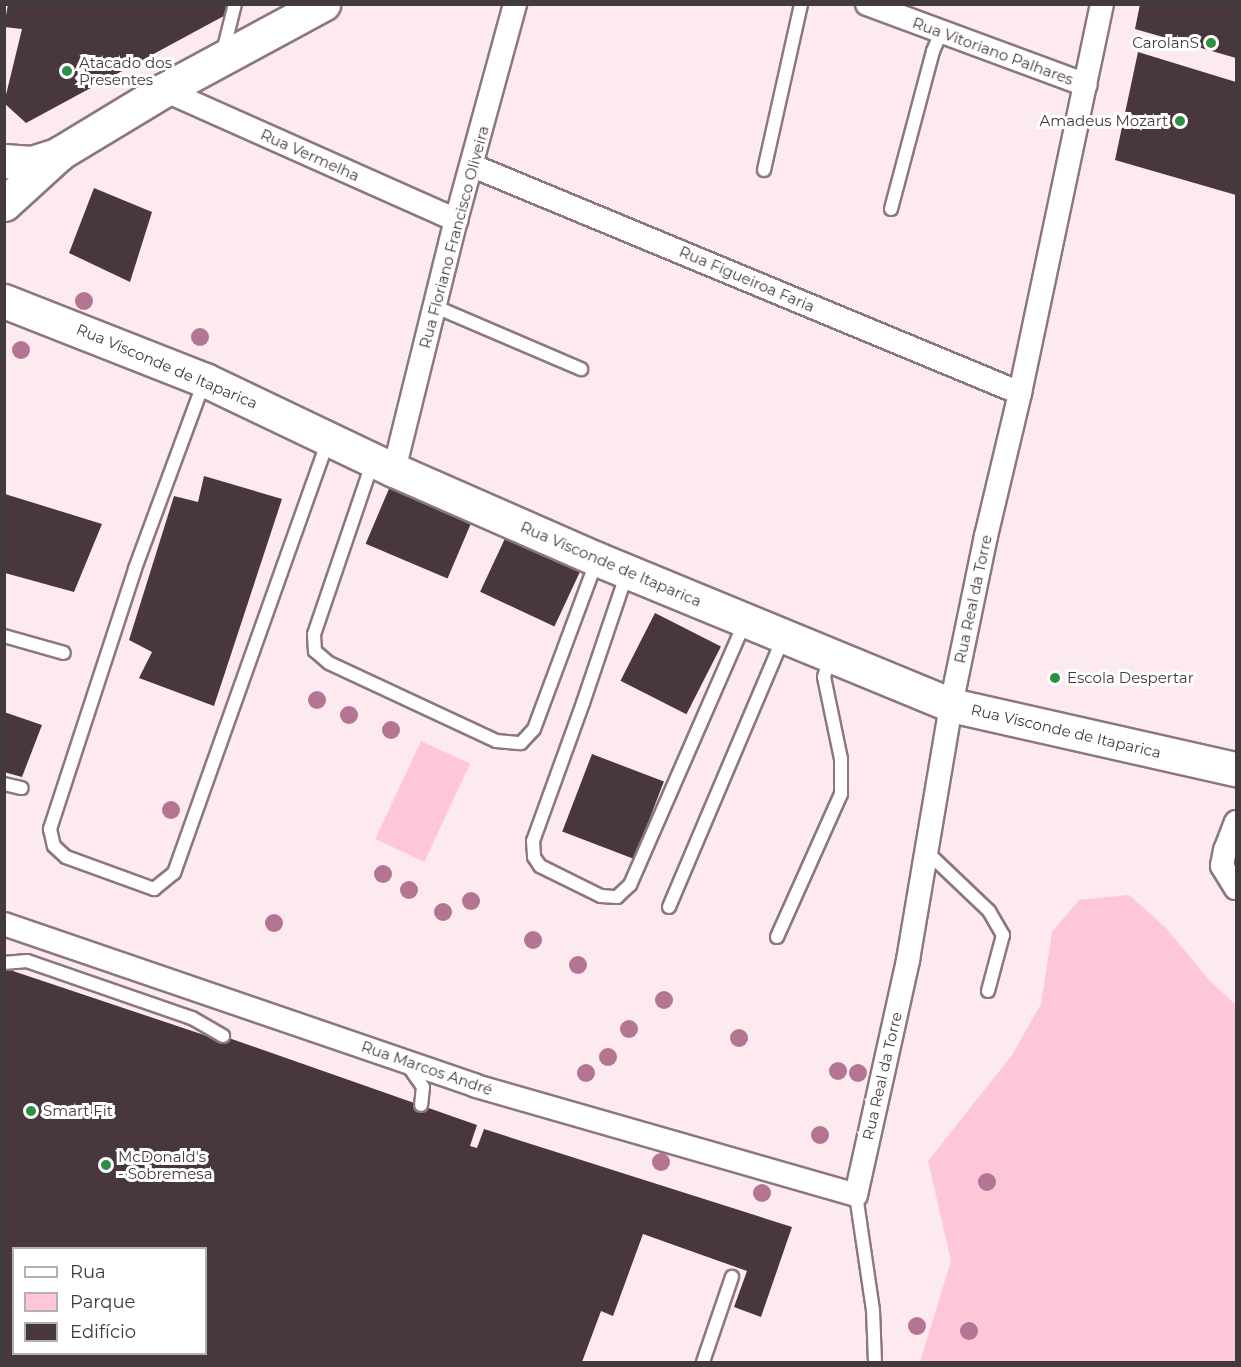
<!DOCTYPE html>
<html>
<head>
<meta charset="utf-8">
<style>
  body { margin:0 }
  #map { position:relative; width:1241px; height:1367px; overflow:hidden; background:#fceaef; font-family:Montserrat,sans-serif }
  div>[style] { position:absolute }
  .green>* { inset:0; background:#fec7d8; transform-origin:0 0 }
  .building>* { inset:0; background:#48373c; transform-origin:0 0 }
  .roads { filter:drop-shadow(2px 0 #8c777e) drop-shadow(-2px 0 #8c777e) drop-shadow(0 2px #8c777e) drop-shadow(0 -2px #8c777e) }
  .lane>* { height:12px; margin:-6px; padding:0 6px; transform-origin:6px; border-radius:6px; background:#fff }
  .street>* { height:22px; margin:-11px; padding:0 11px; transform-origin:11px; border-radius:11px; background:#fff }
  .secondary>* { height:33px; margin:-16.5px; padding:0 16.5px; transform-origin:16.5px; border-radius:16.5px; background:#fff }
  .primary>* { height:33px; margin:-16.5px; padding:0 16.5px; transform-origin:16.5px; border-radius:16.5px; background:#fff }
  .trees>* { width:18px; height:18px; margin:-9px; border-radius:50%; background:#b37591 }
  .dots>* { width:16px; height:16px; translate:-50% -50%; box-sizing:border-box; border:3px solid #fff; border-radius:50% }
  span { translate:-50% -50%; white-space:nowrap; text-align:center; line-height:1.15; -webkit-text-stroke:6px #fff; paint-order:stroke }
  .poi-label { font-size:15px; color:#433a3d }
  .right { translate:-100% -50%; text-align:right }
  .left { translate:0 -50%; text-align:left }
  .street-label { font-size:15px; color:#433a3d }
  .frame { position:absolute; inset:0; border:6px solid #433a3d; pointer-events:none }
  .legend { position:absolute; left:12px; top:1247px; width:195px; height:108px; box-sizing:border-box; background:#fff; border:2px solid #b4b0b1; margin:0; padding:8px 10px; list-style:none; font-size:18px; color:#433a3d }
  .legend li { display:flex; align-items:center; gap:12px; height:30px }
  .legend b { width:30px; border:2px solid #b4b0b1 }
</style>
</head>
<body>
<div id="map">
  <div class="green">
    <i style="left:421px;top:741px;width:54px;height:108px;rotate:25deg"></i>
    <i style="clip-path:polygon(1129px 895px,1165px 927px,1210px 981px,1236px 1005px,1236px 1362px,920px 1362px,951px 1261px,928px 1161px,1012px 1055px,1041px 1004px,1052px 932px,1079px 900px)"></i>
  </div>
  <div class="building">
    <i style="clip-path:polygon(8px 4px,246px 4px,26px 123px,4px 103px,22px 29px,4px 27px)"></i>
    <i style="clip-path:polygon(1140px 4px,1236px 4px,1236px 58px,1135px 29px)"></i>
    <i style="clip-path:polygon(1138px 52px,1236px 82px,1236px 195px,1115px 160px)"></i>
    <i style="clip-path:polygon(94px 188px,152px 212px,130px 282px,69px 253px)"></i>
    <i style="clip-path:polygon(204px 476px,282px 499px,214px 706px,139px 678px,152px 652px,129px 640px,174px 496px,198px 502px)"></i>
    <i style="left:391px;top:484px;width:89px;height:65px;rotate:23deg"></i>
    <i style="clip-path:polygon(5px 494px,102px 524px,74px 592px,5px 573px)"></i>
    <i style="left:508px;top:532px;width:82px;height:66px;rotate:25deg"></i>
    <i style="left:655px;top:613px;width:74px;height:76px;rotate:27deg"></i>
    <i style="clip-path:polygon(4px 712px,42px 725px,22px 777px,4px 772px)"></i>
    <i style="left:592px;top:754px;width:77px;height:83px;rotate:21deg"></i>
    <i style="clip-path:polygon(evenodd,4px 968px,222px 1041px,223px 1036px,477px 1125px,470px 1146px,477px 1148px,484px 1129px,792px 1227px,761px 1317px,734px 1307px,747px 1271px,643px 1234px,613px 1316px,601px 1311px,582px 1362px,4px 1362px,4px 968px,14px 1248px,206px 1248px,206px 1354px,14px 1354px,14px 1248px)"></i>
  </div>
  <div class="roads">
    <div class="lane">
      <i style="left:223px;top:52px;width:49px;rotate:-76deg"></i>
      <i style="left:764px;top:170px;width:170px;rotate:-77.4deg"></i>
      <i style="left:891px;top:209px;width:163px;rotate:-75.1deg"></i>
      <i style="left:933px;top:51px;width:22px;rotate:-66deg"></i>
      <i style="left:436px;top:307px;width:158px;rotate:23.2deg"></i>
      <i style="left:204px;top:382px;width:199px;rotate:110.3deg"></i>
      <i style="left:135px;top:569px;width:274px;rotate:108.1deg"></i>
      <i style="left:50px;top:829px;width:17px;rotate:77deg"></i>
      <i style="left:54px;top:846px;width:16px;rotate:43deg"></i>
      <i style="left:66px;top:857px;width:94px;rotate:20deg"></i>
      <i style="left:154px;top:889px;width:26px;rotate:-39deg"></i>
      <i style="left:174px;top:873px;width:460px;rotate:-70.4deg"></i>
      <i style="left:373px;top:461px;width:183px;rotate:108.8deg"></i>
      <i style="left:314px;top:634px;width:17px;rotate:87deg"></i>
      <i style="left:315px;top:651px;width:18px;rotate:41deg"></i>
      <i style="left:329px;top:663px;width:184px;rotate:25deg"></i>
      <i style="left:496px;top:741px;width:25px;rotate:5deg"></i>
      <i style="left:521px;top:743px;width:19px;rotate:-47deg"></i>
      <i style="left:534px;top:729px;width:180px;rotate:-69.6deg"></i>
      <i style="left:627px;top:573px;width:137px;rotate:108.7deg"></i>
      <i style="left:583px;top:703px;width:147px;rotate:109.9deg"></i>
      <i style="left:533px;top:841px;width:16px;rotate:86deg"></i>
      <i style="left:534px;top:857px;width:11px;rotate:56deg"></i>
      <i style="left:540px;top:866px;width:68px;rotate:26.2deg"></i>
      <i style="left:601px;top:896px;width:16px;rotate:4deg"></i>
      <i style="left:617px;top:897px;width:18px;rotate:-43deg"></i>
      <i style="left:630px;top:885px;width:287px;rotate:-66.4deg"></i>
      <i style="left:4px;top:636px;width:62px;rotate:15.8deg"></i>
      <i style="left:4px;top:784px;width:18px;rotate:13deg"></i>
      <i style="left:926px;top:851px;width:87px;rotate:43.6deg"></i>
      <i style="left:989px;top:911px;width:28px;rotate:60deg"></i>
      <i style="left:1003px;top:935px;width:58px;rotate:105deg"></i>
      <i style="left:669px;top:907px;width:291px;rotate:-67deg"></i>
      <i style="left:777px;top:937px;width:157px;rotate:-65.9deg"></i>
      <i style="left:841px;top:794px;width:35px;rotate:-90deg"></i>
      <i style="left:841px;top:759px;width:84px;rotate:-101.7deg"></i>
      <i style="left:824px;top:677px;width:21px;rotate:-73deg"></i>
      <i style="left:4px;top:963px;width:23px;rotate:-5deg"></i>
      <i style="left:27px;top:961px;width:175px;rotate:19.1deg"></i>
      <i style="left:192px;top:1018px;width:36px;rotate:30deg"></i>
      <i style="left:409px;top:1067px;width:24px;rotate:55deg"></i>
      <i style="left:423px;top:1087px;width:18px;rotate:96deg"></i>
      <i style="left:856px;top:1195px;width:116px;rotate:81.6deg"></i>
      <i style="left:873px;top:1310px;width:52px;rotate:87.8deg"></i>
      <i style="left:703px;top:1362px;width:90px;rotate:-71.2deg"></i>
    </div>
    <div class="street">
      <i style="left:867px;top:4px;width:233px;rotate:20.3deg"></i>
      <i style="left:164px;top:90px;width:320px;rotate:24deg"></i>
      <i style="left:473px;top:166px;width:592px;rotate:22.54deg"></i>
      <i style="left:394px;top:470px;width:258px;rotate:-76.1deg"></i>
      <i style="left:456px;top:220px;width:224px;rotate:-74.7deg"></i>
      <i style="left:1236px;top:822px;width:30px;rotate:111deg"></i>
      <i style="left:1225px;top:850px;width:16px;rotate:101deg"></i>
      <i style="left:1222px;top:866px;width:26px;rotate:58deg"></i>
      <i style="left:4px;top:924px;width:499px;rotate:18.9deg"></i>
      <i style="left:476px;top:1086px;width:395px;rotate:16deg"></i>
      <i style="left:856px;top:1195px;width:241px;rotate:-77.5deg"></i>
      <i style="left:908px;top:960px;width:259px;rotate:-80.4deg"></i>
      <i style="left:951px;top:705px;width:173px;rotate:-78.3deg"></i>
      <i style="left:986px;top:536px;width:147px;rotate:-76.6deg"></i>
      <i style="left:1020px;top:393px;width:398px;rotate:-78.1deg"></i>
    </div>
    <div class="secondary">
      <i style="left:4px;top:301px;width:216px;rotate:21.5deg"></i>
      <i style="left:205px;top:380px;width:209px;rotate:25.5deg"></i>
      <i style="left:394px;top:470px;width:222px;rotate:23.7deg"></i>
      <i style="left:597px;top:559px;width:383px;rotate:22.4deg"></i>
      <i style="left:951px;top:705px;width:292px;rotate:12.7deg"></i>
    </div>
    <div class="primary">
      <i style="left:4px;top:161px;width:28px;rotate:4deg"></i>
      <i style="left:32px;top:163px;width:28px;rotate:-18deg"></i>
      <i style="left:4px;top:204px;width:76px;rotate:-42.3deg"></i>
      <i style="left:60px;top:153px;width:122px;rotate:-31.2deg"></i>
      <i style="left:164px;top:90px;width:181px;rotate:-28.4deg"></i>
    </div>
  </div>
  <div class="trees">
    <i style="left:84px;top:301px"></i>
    <i style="left:200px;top:337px"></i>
    <i style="left:21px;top:350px"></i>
    <i style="left:317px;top:700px"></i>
    <i style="left:349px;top:715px"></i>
    <i style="left:391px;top:730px"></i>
    <i style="left:171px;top:810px"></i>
    <i style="left:383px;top:874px"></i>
    <i style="left:409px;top:890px"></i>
    <i style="left:471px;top:901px"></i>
    <i style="left:443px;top:912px"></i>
    <i style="left:274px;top:923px"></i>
    <i style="left:533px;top:940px"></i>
    <i style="left:578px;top:965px"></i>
    <i style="left:664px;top:1000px"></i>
    <i style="left:629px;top:1029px"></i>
    <i style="left:739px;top:1038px"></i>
    <i style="left:608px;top:1057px"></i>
    <i style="left:838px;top:1071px"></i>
    <i style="left:586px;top:1073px"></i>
    <i style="left:858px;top:1073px"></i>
    <i style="left:820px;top:1135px"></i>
    <i style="left:661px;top:1162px"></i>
    <i style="left:987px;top:1182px"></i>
    <i style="left:762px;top:1193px"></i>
    <i style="left:917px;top:1326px"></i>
    <i style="left:969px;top:1331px"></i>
  </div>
  <div class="dots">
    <i style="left:1211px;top:43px;background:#2c8f43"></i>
    <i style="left:67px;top:71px;background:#2c8f43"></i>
    <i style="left:1180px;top:121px;background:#2c8f43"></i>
    <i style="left:1055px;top:678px;background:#2c8f43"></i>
    <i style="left:31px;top:1111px;background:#2c8f43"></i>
    <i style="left:106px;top:1165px;background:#2c8f43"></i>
  </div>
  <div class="poi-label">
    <span class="right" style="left:1199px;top:43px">CarolanS</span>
    <span class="left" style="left:79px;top:71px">Atacado dos<br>Presentes</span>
    <span class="right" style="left:1168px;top:121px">Amadeus Mozart</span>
    <span class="left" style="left:1067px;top:678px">Escola Despertar</span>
    <span class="left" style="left:43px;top:1111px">Smart Fit</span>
    <span class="left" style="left:118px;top:1165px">McDonald's<br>- Sobremesa</span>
  </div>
  <div class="street-label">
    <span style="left:993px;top:51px;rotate:20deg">Rua Vitoriano Palhares</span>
    <span style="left:310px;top:155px;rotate:24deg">Rua Vermelha</span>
    <span style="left:454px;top:237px;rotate:-75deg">Rua Floriano Francisco Oliveira</span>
    <span style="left:747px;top:279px;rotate:23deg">Rua Figueiroa Faria</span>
    <span style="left:167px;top:366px;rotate:23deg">Rua Visconde de Itaparica</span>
    <span style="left:611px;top:564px;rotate:23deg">Rua Visconde de Itaparica</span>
    <span style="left:973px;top:599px;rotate:-78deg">Rua Real da Torre</span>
    <span style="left:1066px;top:731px;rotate:13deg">Rua Visconde de Itaparica</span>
    <span style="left:427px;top:1068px;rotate:19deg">Rua Marcos André</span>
    <span style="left:882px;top:1076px;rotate:-77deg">Rua Real da Torre</span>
  </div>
  <div class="frame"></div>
  <ul class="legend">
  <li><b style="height:8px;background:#fff"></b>Rua</li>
  <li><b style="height:16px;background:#fec7d8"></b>Parque</li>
  <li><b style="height:16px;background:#48373c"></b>Edifício</li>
  </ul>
</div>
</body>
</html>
